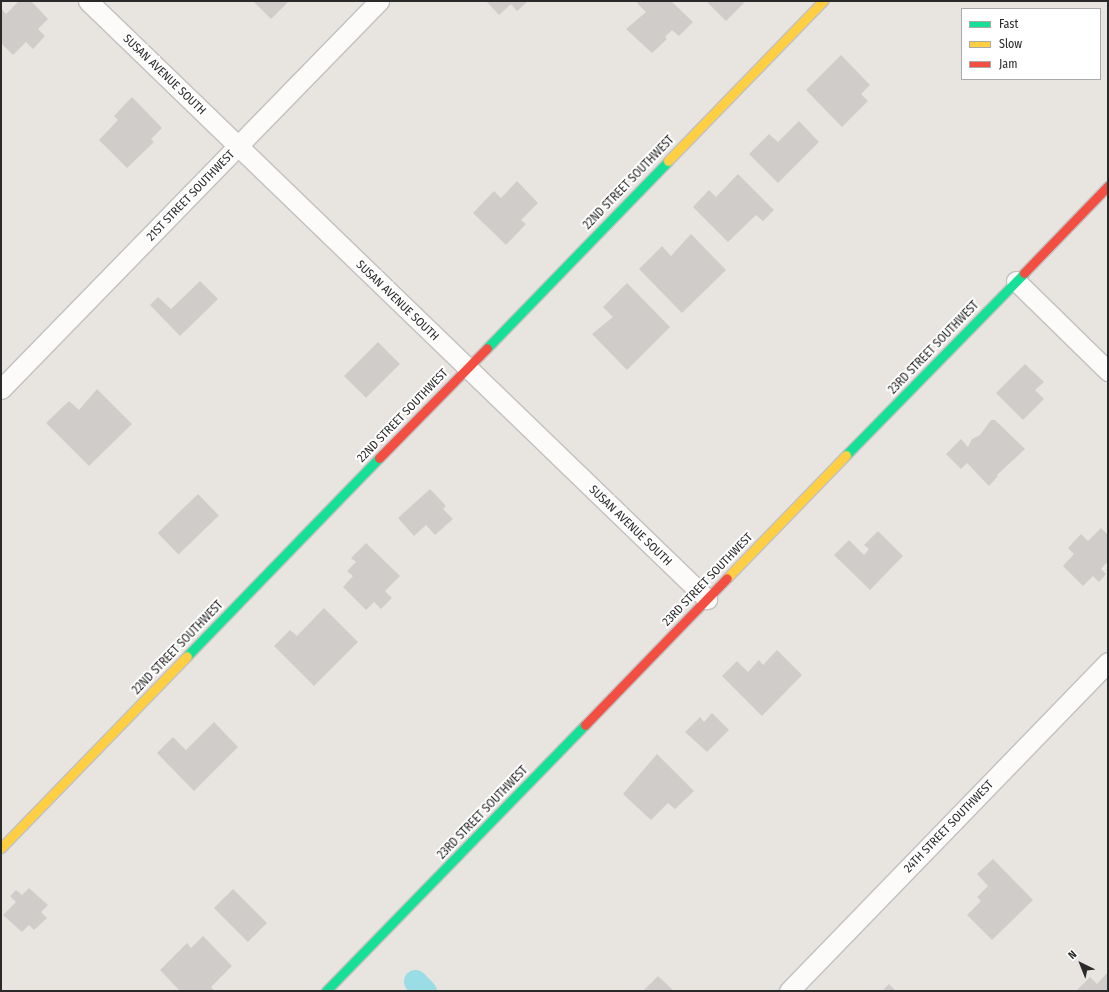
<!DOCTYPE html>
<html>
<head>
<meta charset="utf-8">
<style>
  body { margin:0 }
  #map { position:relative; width:1109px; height:992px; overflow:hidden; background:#e8e4e0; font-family:"Fira Sans Condensed",sans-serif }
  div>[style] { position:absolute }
  .canal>* { height:23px; margin:-11.5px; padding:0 11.5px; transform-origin:11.5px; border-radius:11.5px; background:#9adde4 }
  .building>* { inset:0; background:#cfccca; transform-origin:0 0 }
  .roads { filter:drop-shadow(1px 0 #c2c1c1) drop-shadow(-1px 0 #c2c1c1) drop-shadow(0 1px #c2c1c1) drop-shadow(0 -1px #c2c1c1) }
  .street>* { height:19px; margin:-9.5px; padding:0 9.5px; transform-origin:9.5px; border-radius:9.5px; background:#fcfbfa }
  .fast>* { height:9px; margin:-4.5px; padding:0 4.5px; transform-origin:4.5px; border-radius:4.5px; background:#16e098 }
  .slow>* { height:9px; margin:-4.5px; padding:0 4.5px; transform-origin:4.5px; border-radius:4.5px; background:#ffcf43 }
  .jam>* { height:9px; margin:-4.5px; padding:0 4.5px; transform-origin:4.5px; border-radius:4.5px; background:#f24e42 }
  span { translate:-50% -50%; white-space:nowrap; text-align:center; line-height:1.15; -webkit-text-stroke:4px #fff; paint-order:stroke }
  .street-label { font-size:12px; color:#2a2a2a }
  .frame { position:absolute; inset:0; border:2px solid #2a2a2a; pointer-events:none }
  .legend { position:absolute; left:961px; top:8px; width:140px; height:72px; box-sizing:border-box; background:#fff; border:1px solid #aaa; margin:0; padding:5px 7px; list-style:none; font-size:12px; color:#2a2a2a }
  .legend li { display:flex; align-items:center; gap:8px; height:20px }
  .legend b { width:20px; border:1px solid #aaa }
  .north { position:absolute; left:1061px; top:944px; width:40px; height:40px; -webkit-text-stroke:3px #fff; paint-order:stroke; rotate:317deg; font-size:11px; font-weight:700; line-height:16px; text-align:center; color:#2a2a2a }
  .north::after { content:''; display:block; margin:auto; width:14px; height:18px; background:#2a2a2a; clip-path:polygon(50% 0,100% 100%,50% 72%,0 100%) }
</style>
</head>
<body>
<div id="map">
  <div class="canal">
    <i style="left:415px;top:981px;width:14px;rotate:45deg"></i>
  </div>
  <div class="building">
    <i style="clip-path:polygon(19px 1px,31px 1px,48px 19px,38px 29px,45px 36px,33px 49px,26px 42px,13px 55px,1px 43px,1px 8px,6px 14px)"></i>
    <i style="clip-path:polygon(253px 1px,287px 1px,288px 2px,271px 19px)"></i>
    <i style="clip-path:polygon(486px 1px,528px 1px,517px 11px,511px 4px,499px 15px)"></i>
    <i style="clip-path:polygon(639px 1px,671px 1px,693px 22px,679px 36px,672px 30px,665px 37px,667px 39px,652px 53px,626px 29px,646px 12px,637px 3px)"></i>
    <i style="clip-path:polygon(706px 1px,742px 1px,744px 3px,726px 21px)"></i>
    <i style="clip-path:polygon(841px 55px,870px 85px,861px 94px,868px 101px,842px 127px,806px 90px)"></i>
    <i style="clip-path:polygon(132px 97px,162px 128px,151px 139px,154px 142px,127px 168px,99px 140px,118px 120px,114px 116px)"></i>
    <i style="clip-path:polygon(799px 121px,819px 142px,778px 183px,749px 154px,769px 134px,778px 142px)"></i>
    <i style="clip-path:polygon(738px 174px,774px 210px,763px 221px,756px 215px,728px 242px,693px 207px,709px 190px,716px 197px)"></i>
    <i style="clip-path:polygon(517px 181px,538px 203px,521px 220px,526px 224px,506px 245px,473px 213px,494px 191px,501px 198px)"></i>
    <i style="clip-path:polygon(691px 234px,726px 270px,682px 313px,639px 269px,662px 246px,671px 256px)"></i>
    <i style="clip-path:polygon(200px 281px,218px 299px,180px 336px,150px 305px,158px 297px,171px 309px)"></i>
    <i style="clip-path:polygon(627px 283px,670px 327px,627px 370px,592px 334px,613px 317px,603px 307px)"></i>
    <i style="left:378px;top:342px;width:31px;height:48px;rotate:45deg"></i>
    <i style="clip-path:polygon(1025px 364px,1044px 382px,1035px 390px,1044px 399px,1023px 420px,996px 393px)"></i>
    <i style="clip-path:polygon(97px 389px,132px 424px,89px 466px,46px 423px,69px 401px,79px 410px)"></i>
    <i style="clip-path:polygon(991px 420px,995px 420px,1025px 449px,997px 475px,998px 476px,989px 486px,967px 463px,961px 469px,946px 454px,961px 439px,968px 447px,972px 439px,980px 435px)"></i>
    <i style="clip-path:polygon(430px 489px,446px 506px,443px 509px,453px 519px,435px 535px,426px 525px,414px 536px,398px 518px)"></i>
    <i style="left:198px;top:494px;width:30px;height:56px;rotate:46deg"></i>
    <i style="clip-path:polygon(1101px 528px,1108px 535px,1108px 564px,1106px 563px,1101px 569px,1106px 574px,1099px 582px,1093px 576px,1083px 586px,1063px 566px,1074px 554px,1068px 548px,1081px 534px,1088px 541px)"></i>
    <i style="clip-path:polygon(878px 531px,903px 556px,870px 590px,834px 555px,849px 540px,864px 555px,869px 549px,864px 545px)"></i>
    <i style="clip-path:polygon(366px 543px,400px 576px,385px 591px,392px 598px,381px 609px,374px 602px,366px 610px,343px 587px,353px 576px,347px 571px,356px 562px,351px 558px)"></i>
    <i style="clip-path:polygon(324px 608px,358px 642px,314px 686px,274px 646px,290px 630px,297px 636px)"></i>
    <i style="clip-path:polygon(777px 650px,802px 675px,762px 716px,722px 676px,737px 661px,748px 672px,759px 660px,763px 665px)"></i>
    <i style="clip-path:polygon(712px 713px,729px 730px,707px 752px,685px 732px,700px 717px,704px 722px)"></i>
    <i style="clip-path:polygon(214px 722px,238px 747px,194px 791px,157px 753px,173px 737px,186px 750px)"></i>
    <i style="clip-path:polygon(657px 754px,694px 791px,675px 809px,668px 803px,651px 820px,623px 794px)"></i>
    <i style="clip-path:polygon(993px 859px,1033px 900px,992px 940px,967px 915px,981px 901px,977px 897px,988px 886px,977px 874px)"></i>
    <i style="clip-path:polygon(29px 888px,48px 905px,41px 912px,47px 918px,34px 930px,29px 925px,22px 932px,3px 915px,16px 902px,10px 896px,16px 890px,22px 895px)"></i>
    <i style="left:233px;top:889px;width:48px;height:27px;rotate:45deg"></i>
    <i style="clip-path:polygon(203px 936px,232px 966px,211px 987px,215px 991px,180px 991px,160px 970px,187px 943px,191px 948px)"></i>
    <i style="clip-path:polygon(1108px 972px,1108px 991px,1076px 991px,1090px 977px,1097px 984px)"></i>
    <i style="clip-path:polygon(658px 976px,674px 991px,643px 991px)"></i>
    <i style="clip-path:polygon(889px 984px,896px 991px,882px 991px)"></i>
  </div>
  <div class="roads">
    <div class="street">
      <i style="left:88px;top:1px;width:861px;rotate:44.01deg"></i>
      <i style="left:1016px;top:281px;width:129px;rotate:44.4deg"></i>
      <i style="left:1px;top:389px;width:542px;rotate:-45.75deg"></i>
      <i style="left:789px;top:991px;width:458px;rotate:-45.9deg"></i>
    </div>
    <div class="fast">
      <i style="left:487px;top:348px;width:260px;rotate:-45.9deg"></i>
      <i style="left:846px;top:455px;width:255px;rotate:-45.6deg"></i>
      <i style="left:187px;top:656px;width:276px;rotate:-45.9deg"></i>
      <i style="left:326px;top:991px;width:371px;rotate:-45.8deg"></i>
    </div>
    <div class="slow">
      <i style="left:668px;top:161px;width:223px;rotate:-45.9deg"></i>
      <i style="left:727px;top:578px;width:171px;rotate:-45.9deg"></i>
      <i style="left:1px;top:848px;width:267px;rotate:-45.9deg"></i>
    </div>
    <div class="jam">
      <i style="left:1024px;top:273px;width:121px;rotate:-46deg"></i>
      <i style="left:379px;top:458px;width:154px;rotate:-45.5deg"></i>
      <i style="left:585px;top:725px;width:204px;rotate:-46deg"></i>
    </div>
  </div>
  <div class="street-label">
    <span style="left:164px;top:75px;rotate:44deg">SUSAN AVENUE SOUTH</span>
    <span style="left:629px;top:183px;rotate:-46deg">22ND STREET SOUTHWEST</span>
    <span style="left:191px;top:196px;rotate:-46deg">21ST STREET SOUTHWEST</span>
    <span style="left:397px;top:301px;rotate:44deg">SUSAN AVENUE SOUTH</span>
    <span style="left:934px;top:348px;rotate:-46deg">23RD STREET SOUTHWEST</span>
    <span style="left:403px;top:416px;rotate:-46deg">22ND STREET SOUTHWEST</span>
    <span style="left:630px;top:526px;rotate:44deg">SUSAN AVENUE SOUTH</span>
    <span style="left:708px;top:580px;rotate:-46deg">23RD STREET SOUTHWEST</span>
    <span style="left:178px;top:648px;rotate:-46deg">22ND STREET SOUTHWEST</span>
    <span style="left:483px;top:813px;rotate:-46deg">23RD STREET SOUTHWEST</span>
    <span style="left:949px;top:827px;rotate:-46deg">24TH STREET SOUTHWEST</span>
  </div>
  <div class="frame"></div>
  <ul class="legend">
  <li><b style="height:5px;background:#16e098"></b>Fast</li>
  <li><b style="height:5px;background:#ffcf43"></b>Slow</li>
  <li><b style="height:5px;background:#f24e42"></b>Jam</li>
  </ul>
  <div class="north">N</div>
</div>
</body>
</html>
